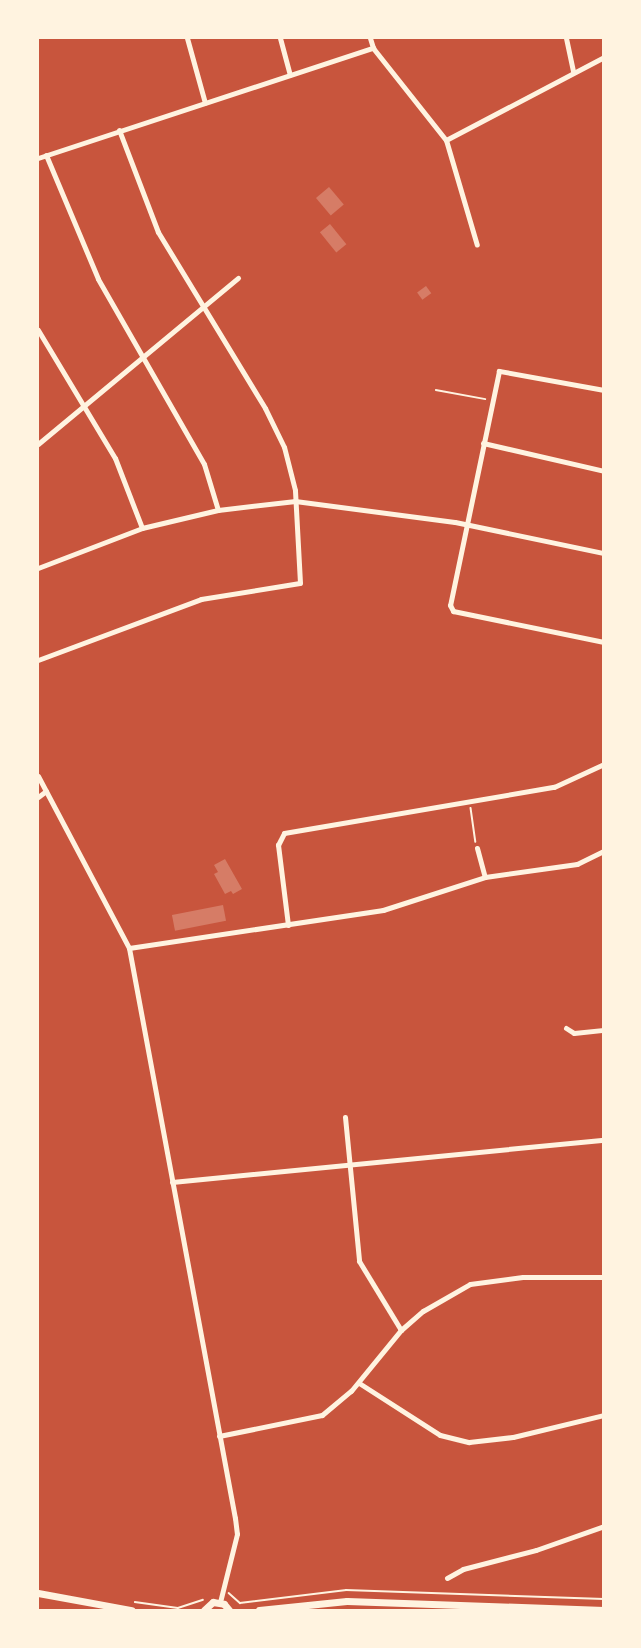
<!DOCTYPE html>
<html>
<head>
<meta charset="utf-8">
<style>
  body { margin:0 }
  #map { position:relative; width:641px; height:1648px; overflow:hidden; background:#c8553d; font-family:"IBM Plex Sans",sans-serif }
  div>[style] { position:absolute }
  .building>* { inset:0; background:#d67c66; transform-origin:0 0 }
  .path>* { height:1.5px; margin:-0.75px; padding:0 0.75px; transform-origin:0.75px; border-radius:0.75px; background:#fff3e0 }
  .minor>* { height:5px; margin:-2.5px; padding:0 2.5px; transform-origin:2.5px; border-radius:2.5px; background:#fff3e0 }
  .tertiary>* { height:7px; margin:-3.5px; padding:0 3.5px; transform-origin:3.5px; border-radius:3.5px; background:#fff3e0 }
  span { translate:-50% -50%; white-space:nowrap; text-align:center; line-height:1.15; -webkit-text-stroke:5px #fff3e0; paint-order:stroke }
  .frame { position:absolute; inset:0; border:39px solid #fff3e0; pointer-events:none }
</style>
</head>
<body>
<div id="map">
  <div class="building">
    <i style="left:329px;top:187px;width:23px;height:17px;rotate:50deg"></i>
    <i style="left:330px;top:224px;width:26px;height:13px;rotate:51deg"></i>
    <i style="left:426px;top:286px;width:9px;height:11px;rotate:54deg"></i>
    <i style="clip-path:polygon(225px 859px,242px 889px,233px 894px,231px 891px,225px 894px,214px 874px,218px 872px,214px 865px)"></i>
    <i style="left:223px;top:905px;width:16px;height:52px;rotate:79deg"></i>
  </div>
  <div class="path">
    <i style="left:436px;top:390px;width:50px;rotate:10.4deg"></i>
    <i style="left:471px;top:808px;width:34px;rotate:82deg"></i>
    <i style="left:229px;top:1593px;width:15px;rotate:42deg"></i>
    <i style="left:240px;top:1603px;width:107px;rotate:-7deg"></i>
    <i style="left:346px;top:1590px;width:258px;rotate:2deg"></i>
    <i style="left:135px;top:1602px;width:43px;rotate:7.9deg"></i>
    <i style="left:178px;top:1608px;width:26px;rotate:-18deg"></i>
  </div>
  <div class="minor">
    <i style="left:187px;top:38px;width:67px;rotate:74.5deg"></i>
    <i style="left:280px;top:38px;width:38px;rotate:75deg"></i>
    <i style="left:370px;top:38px;width:10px;rotate:73deg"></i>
    <i style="left:373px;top:48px;width:117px;rotate:51.6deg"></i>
    <i style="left:446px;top:140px;width:109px;rotate:73.6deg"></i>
    <i style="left:566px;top:38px;width:35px;rotate:78deg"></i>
    <i style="left:446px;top:140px;width:178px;rotate:-27.7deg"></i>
    <i style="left:46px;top:155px;width:134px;rotate:67.2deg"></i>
    <i style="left:98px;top:279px;width:213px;rotate:60.2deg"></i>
    <i style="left:204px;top:464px;width:48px;rotate:73.1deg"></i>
    <i style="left:38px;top:158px;width:353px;rotate:-18.2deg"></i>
    <i style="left:38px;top:330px;width:149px;rotate:59deg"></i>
    <i style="left:115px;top:458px;width:75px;rotate:68.9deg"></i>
    <i style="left:604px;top:390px;width:107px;rotate:-169.7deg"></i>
    <i style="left:499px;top:371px;width:239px;rotate:101.8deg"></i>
    <i style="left:450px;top:605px;width:7px;rotate:63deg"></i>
    <i style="left:453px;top:611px;width:154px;rotate:11.6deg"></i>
    <i style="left:483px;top:443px;width:124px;rotate:13deg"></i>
    <i style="left:38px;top:444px;width:260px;rotate:-39.7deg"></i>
    <i style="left:38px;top:568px;width:111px;rotate:-21deg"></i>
    <i style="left:142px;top:528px;width:78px;rotate:-13.3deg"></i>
    <i style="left:218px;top:510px;width:78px;rotate:-6.7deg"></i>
    <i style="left:295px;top:501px;width:161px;rotate:7.5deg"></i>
    <i style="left:455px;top:522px;width:152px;rotate:11.8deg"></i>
    <i style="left:38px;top:660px;width:174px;rotate:-20.5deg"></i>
    <i style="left:201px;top:599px;width:100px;rotate:-9.2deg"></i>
    <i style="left:300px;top:583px;width:93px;rotate:-93.1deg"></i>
    <i style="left:295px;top:490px;width:44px;rotate:-104.3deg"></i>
    <i style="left:284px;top:447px;width:43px;rotate:-116deg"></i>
    <i style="left:265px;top:408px;width:206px;rotate:-121.3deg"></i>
    <i style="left:158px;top:232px;width:109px;rotate:-110.9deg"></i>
    <i style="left:38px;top:776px;width:195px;rotate:62.1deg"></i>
    <i style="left:129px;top:948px;width:580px;rotate:79.47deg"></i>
    <i style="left:235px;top:1518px;width:16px;rotate:83deg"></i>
    <i style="left:237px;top:1534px;width:70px;rotate:104deg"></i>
    <i style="left:38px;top:797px;width:10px;rotate:-37deg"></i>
    <i style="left:477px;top:848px;width:30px;rotate:75deg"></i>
    <i style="left:288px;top:925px;width:81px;rotate:-97.1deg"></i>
    <i style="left:278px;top:845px;width:13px;rotate:-63deg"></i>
    <i style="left:284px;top:833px;width:274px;rotate:-9.7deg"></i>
    <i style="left:554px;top:787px;width:55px;rotate:-24.7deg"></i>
    <i style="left:129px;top:948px;width:257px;rotate:-8.5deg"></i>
    <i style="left:383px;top:910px;width:107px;rotate:-17.9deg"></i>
    <i style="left:485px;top:877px;width:93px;rotate:-8deg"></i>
    <i style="left:577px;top:864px;width:30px;rotate:-26deg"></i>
    <i style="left:566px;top:1028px;width:9px;rotate:32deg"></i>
    <i style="left:574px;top:1033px;width:30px;rotate:-6deg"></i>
    <i style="left:345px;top:1117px;width:145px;rotate:84.4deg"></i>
    <i style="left:359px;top:1261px;width:81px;rotate:58.7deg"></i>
    <i style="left:172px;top:1182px;width:434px;rotate:-5.6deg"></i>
    <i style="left:359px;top:1383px;width:96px;rotate:32.7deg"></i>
    <i style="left:440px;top:1435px;width:30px;rotate:14deg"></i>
    <i style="left:469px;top:1442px;width:44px;rotate:-6.5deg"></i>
    <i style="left:513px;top:1437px;width:94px;rotate:-13.6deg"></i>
    <i style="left:219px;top:1436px;width:105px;rotate:-11.5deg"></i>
    <i style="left:322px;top:1415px;width:38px;rotate:-40deg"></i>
    <i style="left:351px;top:1391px;width:79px;rotate:-50.7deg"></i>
    <i style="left:401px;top:1330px;width:29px;rotate:-41deg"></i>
    <i style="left:423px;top:1311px;width:54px;rotate:-29.9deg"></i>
    <i style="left:470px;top:1284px;width:53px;rotate:-7.5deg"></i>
    <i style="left:523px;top:1277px;width:81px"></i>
    <i style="left:447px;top:1578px;width:18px;rotate:-29deg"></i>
    <i style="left:463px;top:1569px;width:75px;rotate:-14.6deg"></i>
    <i style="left:536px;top:1550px;width:72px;rotate:-19.4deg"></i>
  </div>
  <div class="tertiary">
    <i style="left:38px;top:1593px;width:95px;rotate:10.4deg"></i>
    <i style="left:204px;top:1610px;width:12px;rotate:-42deg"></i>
    <i style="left:213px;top:1602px;width:11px;rotate:10deg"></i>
    <i style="left:224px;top:1604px;width:8px;rotate:50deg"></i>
    <i style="left:259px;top:1610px;width:88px;rotate:-5.8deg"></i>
    <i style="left:347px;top:1601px;width:257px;rotate:2deg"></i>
  </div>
  <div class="frame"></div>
</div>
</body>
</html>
